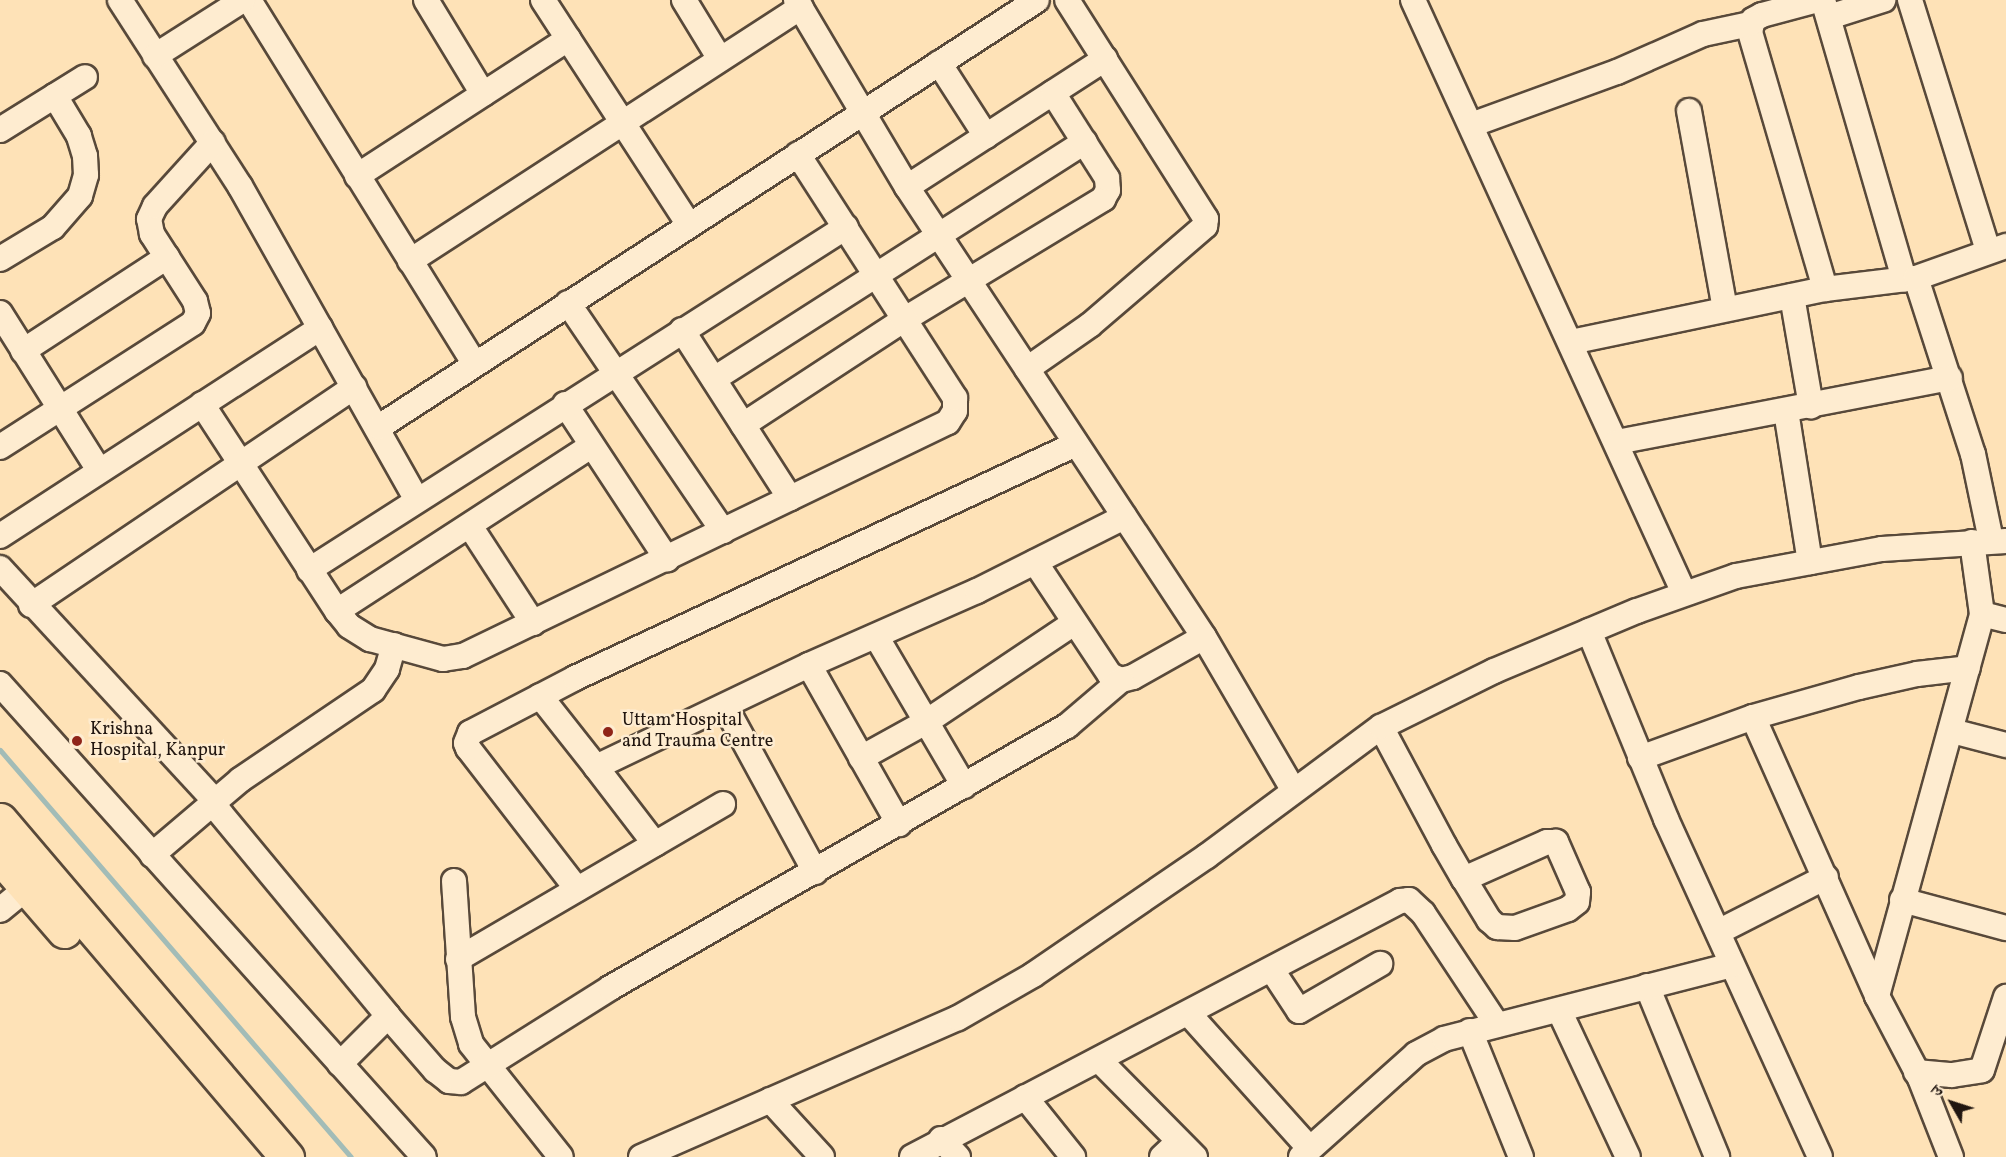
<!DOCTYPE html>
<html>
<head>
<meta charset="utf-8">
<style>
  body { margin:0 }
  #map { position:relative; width:2006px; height:1157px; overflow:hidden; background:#fee2b7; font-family:Vollkorn,"Noto Serif Devanagari",serif }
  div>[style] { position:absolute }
  .stream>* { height:5px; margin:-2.5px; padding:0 2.5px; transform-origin:2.5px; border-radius:2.5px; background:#a2bcb7 }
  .roads { filter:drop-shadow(2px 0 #58493a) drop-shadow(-2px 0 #58493a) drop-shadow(0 2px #58493a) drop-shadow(0 -2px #58493a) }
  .minor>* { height:24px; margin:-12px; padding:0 12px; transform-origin:12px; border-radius:12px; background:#feecd0 }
  .highway>* { height:33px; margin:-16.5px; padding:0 16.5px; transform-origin:16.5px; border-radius:16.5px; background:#fee2b7 }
  .dots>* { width:16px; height:16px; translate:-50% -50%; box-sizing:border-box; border:3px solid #feecd0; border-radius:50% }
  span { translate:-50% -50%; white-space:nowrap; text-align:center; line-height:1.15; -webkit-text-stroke:5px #feecd0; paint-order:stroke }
  .poi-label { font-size:18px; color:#211610 }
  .left { translate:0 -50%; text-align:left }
  .north { position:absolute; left:1922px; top:1073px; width:60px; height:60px; -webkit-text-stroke:4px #feecd0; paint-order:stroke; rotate:309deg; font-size:16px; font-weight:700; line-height:24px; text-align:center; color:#211610 }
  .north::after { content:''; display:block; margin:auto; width:21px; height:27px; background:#211610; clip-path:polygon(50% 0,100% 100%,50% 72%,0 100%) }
</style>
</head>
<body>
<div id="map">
  <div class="stream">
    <i style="left:0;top:750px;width:537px;rotate:49.23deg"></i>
  </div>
  <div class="roads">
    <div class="minor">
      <i style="left:120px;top:0;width:221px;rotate:57.2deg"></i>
      <i style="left:240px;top:186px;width:358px;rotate:60.6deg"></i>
      <i style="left:249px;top:0;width:427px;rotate:58.2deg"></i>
      <i style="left:426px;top:0;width:110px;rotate:58.8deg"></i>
      <i style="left:543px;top:0;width:268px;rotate:57deg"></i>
      <i style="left:684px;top:0;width:69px;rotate:58.6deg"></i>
      <i style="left:796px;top:0;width:217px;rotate:59.3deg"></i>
      <i style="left:907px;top:187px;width:539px;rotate:56.58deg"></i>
      <i style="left:1204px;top:637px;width:178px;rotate:59.7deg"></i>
      <i style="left:1413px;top:0;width:652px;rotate:65.44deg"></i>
      <i style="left:1818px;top:0;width:58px;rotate:165deg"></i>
      <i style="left:1762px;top:15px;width:10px;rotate:151deg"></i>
      <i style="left:1753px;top:20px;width:12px;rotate:104deg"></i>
      <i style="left:1750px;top:32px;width:268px;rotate:73.7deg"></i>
      <i style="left:1823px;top:0;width:291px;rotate:73.8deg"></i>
      <i style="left:1910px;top:0;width:263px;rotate:72.7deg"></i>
      <i style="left:1829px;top:17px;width:57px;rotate:-17.5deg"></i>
      <i style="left:155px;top:56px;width:104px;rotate:-32.5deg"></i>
      <i style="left:939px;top:63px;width:87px;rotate:57.2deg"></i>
      <i style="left:1689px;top:111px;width:201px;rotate:79.7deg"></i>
      <i style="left:1471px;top:125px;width:155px;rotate:-20deg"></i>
      <i style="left:1617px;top:72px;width:94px;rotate:-23.8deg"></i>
      <i style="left:1703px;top:34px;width:48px;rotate:-12deg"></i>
      <i style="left:0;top:130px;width:100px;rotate:-31.9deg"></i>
      <i style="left:357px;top:176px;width:252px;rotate:-33deg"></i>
      <i style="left:907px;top:187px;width:236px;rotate:-32.9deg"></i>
      <i style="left:0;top:259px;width:62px;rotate:-31.1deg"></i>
      <i style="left:53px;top:227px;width:41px;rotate:-48.9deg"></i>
      <i style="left:80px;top:196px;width:22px;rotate:-74deg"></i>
      <i style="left:86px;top:175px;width:19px;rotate:-93deg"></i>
      <i style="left:85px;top:156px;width:21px;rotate:-107deg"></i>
      <i style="left:79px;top:136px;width:47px;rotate:-121deg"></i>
      <i style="left:410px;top:261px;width:466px;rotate:-33deg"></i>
      <i style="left:1916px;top:278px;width:185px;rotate:72.1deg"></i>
      <i style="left:1973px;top:454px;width:88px;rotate:78.2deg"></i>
      <i style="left:1792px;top:296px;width:112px;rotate:80.2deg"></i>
      <i style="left:568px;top:303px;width:276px;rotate:55.8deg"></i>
      <i style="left:0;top:313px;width:186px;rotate:57.8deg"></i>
      <i style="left:682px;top:330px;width:200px;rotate:57.3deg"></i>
      <i style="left:1571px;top:342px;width:259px;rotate:-11.8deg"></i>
      <i style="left:1825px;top:289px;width:92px;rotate:-6.9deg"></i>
      <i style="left:1916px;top:278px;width:96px;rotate:-19.6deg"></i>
      <i style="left:23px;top:351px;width:172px;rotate:-33.1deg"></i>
      <i style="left:1027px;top:369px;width:77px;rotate:-34.9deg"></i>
      <i style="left:1090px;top:325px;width:152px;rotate:-40.7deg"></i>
      <i style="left:1205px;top:226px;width:7px;rotate:-82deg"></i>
      <i style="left:1206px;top:219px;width:259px;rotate:-122.4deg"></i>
      <i style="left:714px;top:379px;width:440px;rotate:-32.6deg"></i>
      <i style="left:202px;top:404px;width:247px;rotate:56.9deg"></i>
      <i style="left:337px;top:611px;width:303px;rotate:-33deg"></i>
      <i style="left:565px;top:404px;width:186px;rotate:56.7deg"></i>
      <i style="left:1786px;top:411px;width:153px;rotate:81deg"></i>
      <i style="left:743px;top:425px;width:194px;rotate:-33.2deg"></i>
      <i style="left:905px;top:319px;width:232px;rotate:-31.2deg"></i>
      <i style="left:1103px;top:199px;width:10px;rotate:-61deg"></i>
      <i style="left:1108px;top:190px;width:12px;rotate:-95deg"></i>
      <i style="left:1107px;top:178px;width:101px;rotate:-122.4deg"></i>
      <i style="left:379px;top:427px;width:784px;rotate:-32.98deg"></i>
      <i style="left:1617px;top:442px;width:339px;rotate:-10.9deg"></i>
      <i style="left:0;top:447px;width:229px;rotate:-32.7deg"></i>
      <i style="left:193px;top:323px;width:11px;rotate:-63deg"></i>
      <i style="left:198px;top:313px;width:12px;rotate:-104deg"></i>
      <i style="left:195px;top:301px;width:80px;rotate:-122.7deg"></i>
      <i style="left:152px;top:234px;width:15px;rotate:-101deg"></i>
      <i style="left:149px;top:219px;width:14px;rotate:-65deg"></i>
      <i style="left:155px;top:206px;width:86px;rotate:-47.8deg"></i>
      <i style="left:470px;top:526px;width:116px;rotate:57deg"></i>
      <i style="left:0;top:536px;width:382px;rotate:-33deg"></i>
      <i style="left:1972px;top:542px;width:73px;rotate:82.1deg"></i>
      <i style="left:1035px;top:562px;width:136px;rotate:56.4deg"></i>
      <i style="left:1110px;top:675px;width:12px;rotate:24deg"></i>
      <i style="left:1121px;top:680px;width:12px;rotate:-14deg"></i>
      <i style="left:1133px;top:677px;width:81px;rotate:-29.4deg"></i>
      <i style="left:0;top:568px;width:317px;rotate:47.3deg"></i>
      <i style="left:309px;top:570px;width:637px;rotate:-32.57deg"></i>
      <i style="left:31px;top:605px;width:390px;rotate:-34deg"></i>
      <i style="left:337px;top:611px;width:19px;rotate:51deg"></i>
      <i style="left:349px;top:626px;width:25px;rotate:32deg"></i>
      <i style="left:370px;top:639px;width:76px;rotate:15.3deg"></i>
      <i style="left:443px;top:659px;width:20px;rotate:-9deg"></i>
      <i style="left:463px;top:656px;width:538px;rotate:-25.76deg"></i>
      <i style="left:948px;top:422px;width:13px;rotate:-58deg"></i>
      <i style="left:955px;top:411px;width:13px;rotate:-90deg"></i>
      <i style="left:955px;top:398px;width:290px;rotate:-122.8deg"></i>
      <i style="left:1589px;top:631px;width:203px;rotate:67.7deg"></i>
      <i style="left:1666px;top:819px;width:371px;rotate:65.5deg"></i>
      <i style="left:876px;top:636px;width:174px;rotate:59.6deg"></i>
      <i style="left:809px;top:665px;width:183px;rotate:60.5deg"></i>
      <i style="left:0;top:684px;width:635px;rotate:48.13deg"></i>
      <i style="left:540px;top:696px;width:90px;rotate:51.7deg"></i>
      <i style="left:725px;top:706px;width:189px;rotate:61.5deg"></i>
      <i style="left:1753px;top:717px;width:305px;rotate:66deg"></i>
      <i style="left:1877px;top:996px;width:93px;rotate:62.3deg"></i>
      <i style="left:1920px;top:1078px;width:85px;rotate:68.6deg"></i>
      <i style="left:1381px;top:727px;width:134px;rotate:61.9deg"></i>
      <i style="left:1444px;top:845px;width:39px;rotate:60deg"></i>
      <i style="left:1464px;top:879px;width:48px;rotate:58.6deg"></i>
      <i style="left:1489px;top:920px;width:11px;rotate:41deg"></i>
      <i style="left:1497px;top:927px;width:18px;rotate:3deg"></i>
      <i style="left:1515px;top:928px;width:56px;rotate:-19.7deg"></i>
      <i style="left:1568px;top:909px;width:11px;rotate:-38deg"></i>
      <i style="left:1577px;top:902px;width:10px;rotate:-84deg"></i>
      <i style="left:1578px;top:892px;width:55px;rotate:-113.7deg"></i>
      <i style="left:1556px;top:842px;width:9px;rotate:180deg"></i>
      <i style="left:1547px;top:842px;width:91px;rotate:156deg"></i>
      <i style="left:1952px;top:731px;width:56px;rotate:14.5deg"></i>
      <i style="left:861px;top:758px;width:74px;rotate:-29deg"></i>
      <i style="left:926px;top:722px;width:178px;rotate:-33.8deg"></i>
      <i style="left:1640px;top:758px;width:120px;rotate:-19.9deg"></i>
      <i style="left:1753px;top:717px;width:110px;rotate:-15.8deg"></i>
      <i style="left:1859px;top:687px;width:59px;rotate:-12.6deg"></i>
      <i style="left:1917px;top:674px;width:51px;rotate:-6.7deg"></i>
      <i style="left:212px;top:803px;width:276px;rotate:50.4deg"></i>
      <i style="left:388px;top:1016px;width:68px;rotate:135deg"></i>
      <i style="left:655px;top:844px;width:97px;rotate:-127.5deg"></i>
      <i style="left:596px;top:767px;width:236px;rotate:-25.6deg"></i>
      <i style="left:809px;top:665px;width:184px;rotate:-23.8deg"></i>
      <i style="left:977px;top:591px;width:165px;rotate:-26.7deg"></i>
      <i style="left:152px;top:855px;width:116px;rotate:-40.4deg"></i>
      <i style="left:240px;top:780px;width:161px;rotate:-34.1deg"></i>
      <i style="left:373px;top:690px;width:25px;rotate:-56deg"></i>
      <i style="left:387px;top:669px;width:25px;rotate:-74deg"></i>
      <i style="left:454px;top:881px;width:136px;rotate:86.2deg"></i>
      <i style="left:463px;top:1017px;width:28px;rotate:73deg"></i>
      <i style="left:471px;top:1044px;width:144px;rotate:51.5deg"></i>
      <i style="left:577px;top:889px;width:178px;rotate:-127.7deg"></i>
      <i style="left:468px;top:748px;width:5px;rotate:-112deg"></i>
      <i style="left:466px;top:743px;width:11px;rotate:-68deg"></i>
      <i style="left:470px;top:733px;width:119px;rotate:-27.6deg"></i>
      <i style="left:575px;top:678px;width:553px;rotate:-25.04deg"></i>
      <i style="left:1902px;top:900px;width:108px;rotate:15.1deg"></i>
      <i style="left:0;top:910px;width:52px;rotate:-39.5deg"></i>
      <i style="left:1718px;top:932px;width:121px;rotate:-27deg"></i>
      <i style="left:458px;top:959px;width:307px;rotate:-30.3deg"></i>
      <i style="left:1272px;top:970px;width:49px;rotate:56.6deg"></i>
      <i style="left:1299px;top:1011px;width:94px;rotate:-30.1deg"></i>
      <i style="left:1647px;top:986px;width:185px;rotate:67.7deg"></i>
      <i style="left:1877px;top:996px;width:396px;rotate:-74.6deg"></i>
      <i style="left:1982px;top:614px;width:25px;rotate:14deg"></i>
      <i style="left:1559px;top:1010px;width:162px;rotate:64.9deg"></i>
      <i style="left:1189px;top:1014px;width:181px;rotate:48.1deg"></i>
      <i style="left:388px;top:1016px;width:72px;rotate:49deg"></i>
      <i style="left:435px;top:1070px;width:18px;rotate:38deg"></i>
      <i style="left:449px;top:1081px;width:12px;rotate:5deg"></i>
      <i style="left:461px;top:1082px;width:176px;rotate:-32.2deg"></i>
      <i style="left:610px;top:988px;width:527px;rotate:-29.83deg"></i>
      <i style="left:1067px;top:726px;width:71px;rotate:-40.4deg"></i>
      <i style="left:1470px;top:1031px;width:136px;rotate:68deg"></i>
      <i style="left:1100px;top:1061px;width:135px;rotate:45.3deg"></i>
      <i style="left:1916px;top:1072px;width:36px;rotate:5deg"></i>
      <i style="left:1952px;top:1075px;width:30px;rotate:-9deg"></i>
      <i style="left:1982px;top:1070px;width:77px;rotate:-71.8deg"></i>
      <i style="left:1025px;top:1097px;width:77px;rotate:51.3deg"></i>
      <i style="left:770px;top:1100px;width:77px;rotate:47.6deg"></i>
      <i style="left:941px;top:1139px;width:25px;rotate:47deg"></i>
      <i style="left:641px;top:1157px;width:346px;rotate:-23.7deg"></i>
      <i style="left:958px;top:1018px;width:86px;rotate:-29.8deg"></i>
      <i style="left:1033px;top:975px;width:211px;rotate:-34.4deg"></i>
      <i style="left:1207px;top:856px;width:217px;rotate:-36.6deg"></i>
      <i style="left:1381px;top:727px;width:126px;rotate:-26.4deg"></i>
      <i style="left:1494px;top:671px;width:155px;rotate:-22.8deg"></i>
      <i style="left:1637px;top:611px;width:105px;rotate:-19.5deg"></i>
      <i style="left:1736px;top:576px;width:148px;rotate:-10.5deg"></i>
      <i style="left:1882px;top:549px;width:124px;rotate:-3.7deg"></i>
      <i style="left:912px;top:1157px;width:551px;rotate:-27.68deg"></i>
      <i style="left:1400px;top:901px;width:9px;rotate:-6deg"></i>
      <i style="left:1409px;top:900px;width:19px;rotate:43deg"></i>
      <i style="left:1423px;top:913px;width:134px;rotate:56.5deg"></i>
      <i style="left:1162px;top:1157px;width:23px;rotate:-43deg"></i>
      <i style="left:1301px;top:1157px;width:154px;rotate:-41.8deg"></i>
      <i style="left:1416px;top:1054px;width:32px;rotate:-28deg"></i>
      <i style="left:1444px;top:1039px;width:297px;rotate:-14.4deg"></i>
    </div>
    <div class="highway">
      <i style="left:0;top:820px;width:443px;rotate:49.6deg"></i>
      <i style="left:0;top:857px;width:98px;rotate:49.1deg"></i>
    </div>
  </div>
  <div class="dots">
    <i style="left:608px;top:732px;background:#8f2418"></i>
    <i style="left:77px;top:741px;background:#8f2418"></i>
  </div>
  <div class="poi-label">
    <span class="left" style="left:622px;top:732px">Uttam Hospital<br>and Trauma Centre</span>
    <span class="left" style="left:90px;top:741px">Krishna<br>Hospital, Kanpur</span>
  </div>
  <div class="north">उ</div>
</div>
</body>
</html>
